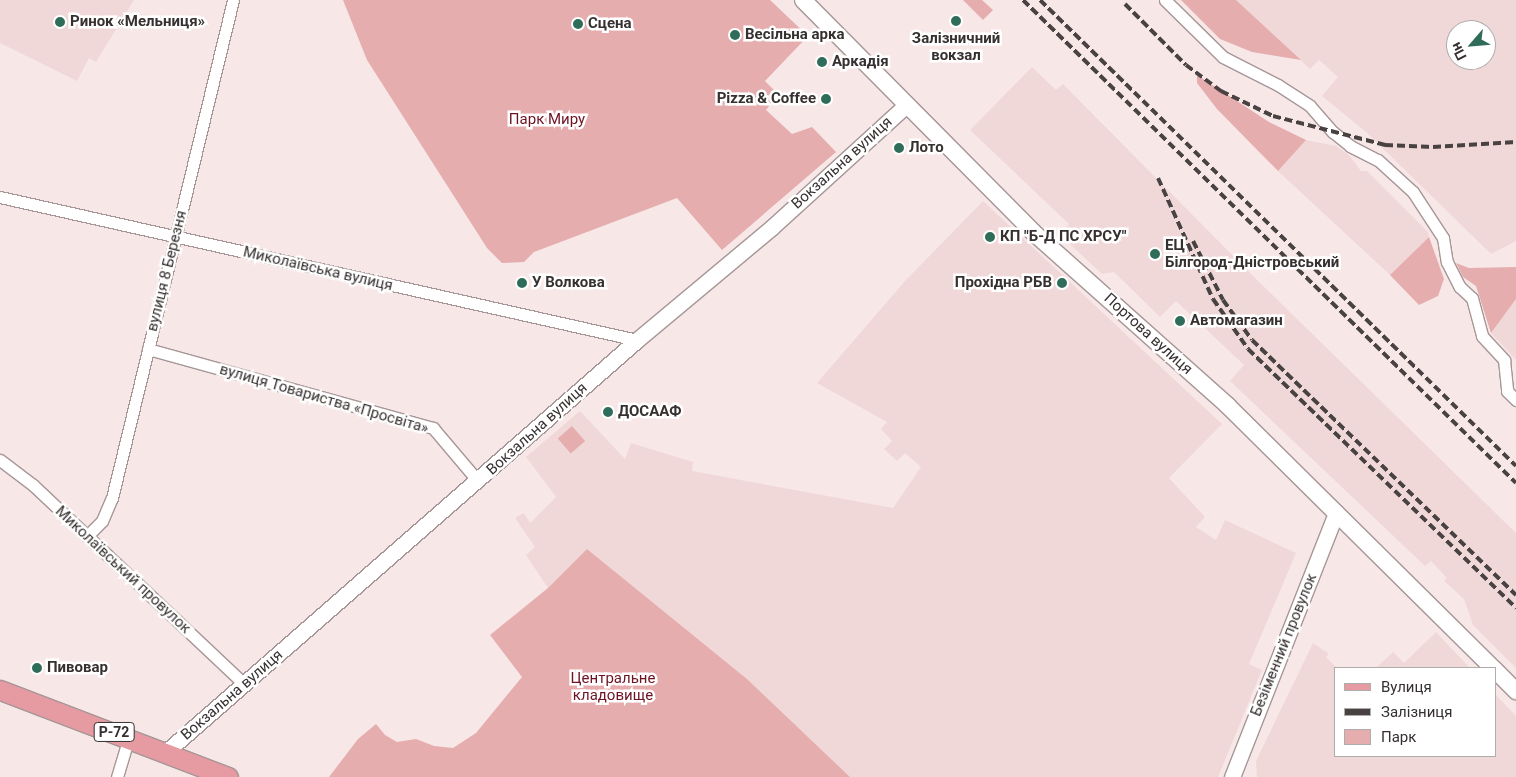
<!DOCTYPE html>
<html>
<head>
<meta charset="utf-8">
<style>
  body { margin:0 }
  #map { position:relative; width:1516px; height:777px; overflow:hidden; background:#f8e7e7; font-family:Roboto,sans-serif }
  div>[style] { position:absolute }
  .built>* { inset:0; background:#f1d8d8 }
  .green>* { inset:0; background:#e5adae; transform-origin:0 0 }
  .roads { filter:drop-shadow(1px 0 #a69697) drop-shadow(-1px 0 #a69697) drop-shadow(0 1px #a69697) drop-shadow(0 -1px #a69697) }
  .minor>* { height:11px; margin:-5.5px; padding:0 5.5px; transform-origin:5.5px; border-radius:5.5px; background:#fff }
  .tertiary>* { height:15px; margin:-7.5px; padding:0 7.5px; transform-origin:7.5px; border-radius:7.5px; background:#fff }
  .secondary>* { height:16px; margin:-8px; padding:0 8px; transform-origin:8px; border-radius:8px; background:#fff }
  .primary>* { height:19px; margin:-9.5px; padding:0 9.5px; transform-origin:9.5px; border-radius:9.5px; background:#e69aa1 }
  .rail>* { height:4px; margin-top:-2px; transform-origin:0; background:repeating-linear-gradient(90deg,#494242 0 8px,transparent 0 12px) }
  .dots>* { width:14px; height:14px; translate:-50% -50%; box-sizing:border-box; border:2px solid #fff; border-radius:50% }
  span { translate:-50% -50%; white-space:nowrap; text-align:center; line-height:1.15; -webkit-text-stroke:5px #fff; paint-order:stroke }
  .shield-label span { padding:1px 4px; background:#fff; border:1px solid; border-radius:4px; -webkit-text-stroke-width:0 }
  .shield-label { font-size:14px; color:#363030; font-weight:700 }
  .poi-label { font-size:15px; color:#363030; font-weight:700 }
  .left { translate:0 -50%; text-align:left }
  .right { translate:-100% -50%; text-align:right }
  .park-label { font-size:15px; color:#6d1323 }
  .street-label { font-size:15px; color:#363030 }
  .legend { position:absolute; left:1334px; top:667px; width:162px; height:90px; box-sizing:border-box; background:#fff; border:1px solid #afacac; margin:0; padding:6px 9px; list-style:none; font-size:15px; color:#363030 }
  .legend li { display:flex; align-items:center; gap:10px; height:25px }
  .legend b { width:25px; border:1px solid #afacac }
  .north { position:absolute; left:1446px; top:20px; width:50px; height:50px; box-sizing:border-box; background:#fff; border:1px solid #afacac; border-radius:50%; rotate:243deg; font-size:14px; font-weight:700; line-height:20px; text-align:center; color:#363030 }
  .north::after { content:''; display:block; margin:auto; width:18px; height:22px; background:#2f6d5a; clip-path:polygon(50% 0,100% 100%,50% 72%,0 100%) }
</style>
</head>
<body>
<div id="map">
  <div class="built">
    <i style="clip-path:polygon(0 0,134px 0,96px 62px,89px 58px,77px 81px,0 43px)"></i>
    <i style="clip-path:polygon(evenodd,1236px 0,1516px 0,1516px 241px,1491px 254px,1366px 132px,1322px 96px,1338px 77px,1319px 60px,1310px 69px,1236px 0,1456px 30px,1486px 30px,1486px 60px,1456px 60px,1456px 30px)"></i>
    <i style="clip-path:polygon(1032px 67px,1056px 90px,1063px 84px,1253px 276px,1516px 533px,1516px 668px,1473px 625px,1464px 599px,1444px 581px,1447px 578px,1431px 561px,1425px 566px,1230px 381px,1244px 365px,1176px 301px,1160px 317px,1114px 272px,1102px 274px,1060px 235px,1069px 224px,970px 130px)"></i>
    <i style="clip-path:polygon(1306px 140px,1336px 146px,1349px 155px,1361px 171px,1367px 171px,1428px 232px,1429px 237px,1390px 275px,1278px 171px)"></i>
    <i style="clip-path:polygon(983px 201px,1222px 424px,1169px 478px,1205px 517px,1196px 527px,1216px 540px,1225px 520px,1296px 553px,1249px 664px,1262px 670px,1218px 777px,850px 777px,747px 679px,587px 549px,548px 588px,526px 555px,535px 547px,515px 518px,524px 513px,530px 523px,556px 497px,526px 457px,580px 411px,625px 459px,631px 443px,693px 462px,692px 471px,893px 508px,921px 467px,905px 453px,897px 461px,884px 449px,892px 441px,881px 429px,887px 422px,817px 383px,905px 281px)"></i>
    <i style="clip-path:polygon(1516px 299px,1516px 360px,1491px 333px)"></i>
    <i style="clip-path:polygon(1436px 632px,1470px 668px,1376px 668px,1393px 652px,1404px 663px)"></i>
    <i style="clip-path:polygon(1313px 643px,1329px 654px,1326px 657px,1337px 668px,1335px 756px,1495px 756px,1495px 694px,1516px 716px,1516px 777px,1257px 777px,1256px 761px)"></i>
  </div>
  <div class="green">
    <i style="clip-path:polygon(343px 0,770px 0,808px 36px,765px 81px,778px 94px,766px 110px,792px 134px,812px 127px,836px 152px,722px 250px,677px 198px,534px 252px,524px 262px,502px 263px,487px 248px,367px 60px)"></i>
    <i style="clip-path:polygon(963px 0,982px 0,993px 10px,983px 20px)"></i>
    <i style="clip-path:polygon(1181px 0,1236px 0,1301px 60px,1252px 52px,1220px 39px)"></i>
    <i style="clip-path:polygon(1197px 75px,1269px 122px,1306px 140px,1278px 171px,1217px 109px,1197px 83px)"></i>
    <i style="clip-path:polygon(1429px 237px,1444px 279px,1438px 296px,1419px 305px,1390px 275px)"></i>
    <i style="clip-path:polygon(1456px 263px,1469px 268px,1516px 267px,1516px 299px,1491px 333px,1476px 286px,1463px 277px)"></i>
    <i style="left:572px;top:426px;width:20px;height:19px;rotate:49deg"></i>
    <i style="clip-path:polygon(587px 549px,747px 679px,850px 777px,329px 777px,358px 739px,376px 724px,385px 735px,397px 742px,416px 739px,434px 746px,453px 748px,476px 733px,522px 677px,490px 635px,548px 588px)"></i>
  </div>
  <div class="roads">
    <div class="minor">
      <i style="left:1165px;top:0;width:81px;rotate:44.5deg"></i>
      <i style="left:1223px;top:57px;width:62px;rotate:27deg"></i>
      <i style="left:1278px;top:85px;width:38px;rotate:33deg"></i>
      <i style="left:1310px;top:106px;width:35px;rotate:49deg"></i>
      <i style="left:1333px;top:132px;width:22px;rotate:39deg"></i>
      <i style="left:1350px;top:146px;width:31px;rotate:27deg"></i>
      <i style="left:1378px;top:160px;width:47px;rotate:42.4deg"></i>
      <i style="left:1413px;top:192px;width:55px;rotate:56.9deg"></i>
      <i style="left:1443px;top:238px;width:24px;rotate:81deg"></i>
      <i style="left:1447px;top:262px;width:28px;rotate:63deg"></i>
      <i style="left:1460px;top:287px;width:16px;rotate:43deg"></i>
      <i style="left:1472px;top:298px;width:39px;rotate:75deg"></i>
      <i style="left:1482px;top:336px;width:33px;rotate:47deg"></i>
      <i style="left:1504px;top:360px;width:31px;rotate:84deg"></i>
      <i style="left:1507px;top:391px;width:13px;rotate:45deg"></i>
      <i style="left:0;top:197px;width:653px;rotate:12.65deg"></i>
      <i style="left:148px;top:349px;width:296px;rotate:15.5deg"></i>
      <i style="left:433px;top:428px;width:70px;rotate:49.7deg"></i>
      <i style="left:0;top:460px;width:41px;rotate:37.1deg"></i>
      <i style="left:33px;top:485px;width:289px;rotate:43.3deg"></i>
      <i style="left:87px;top:536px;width:21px;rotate:-45deg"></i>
      <i style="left:102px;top:521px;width:25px;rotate:-67deg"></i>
      <i style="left:112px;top:498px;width:512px;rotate:-76.34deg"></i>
      <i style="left:117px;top:777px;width:42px;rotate:-73.3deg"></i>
    </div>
    <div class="tertiary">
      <i style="left:167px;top:751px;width:624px;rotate:-41.17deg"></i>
      <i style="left:637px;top:340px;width:175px;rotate:-39.9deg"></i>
      <i style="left:771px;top:228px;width:183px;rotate:-42.3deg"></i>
      <i style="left:1232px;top:777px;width:284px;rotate:-68.5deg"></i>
    </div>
    <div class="secondary">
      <i style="left:803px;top:0;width:327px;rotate:45.2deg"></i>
      <i style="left:1033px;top:232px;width:261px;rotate:41.7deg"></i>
      <i style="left:1228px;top:406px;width:373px;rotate:44.7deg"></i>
      <i style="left:1495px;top:670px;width:30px;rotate:45deg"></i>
    </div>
    <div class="primary">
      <i style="left:0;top:690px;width:244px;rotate:20.9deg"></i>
    </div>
  </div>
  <div class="rail">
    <i style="left:1023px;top:0;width:690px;rotate:44.41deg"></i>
    <i style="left:1040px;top:0;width:666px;rotate:44.39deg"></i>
    <i style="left:1125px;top:4px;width:86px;rotate:45deg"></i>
    <i style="left:1186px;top:65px;width:44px;rotate:36.6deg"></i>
    <i style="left:1221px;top:91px;width:58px;rotate:25.7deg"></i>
    <i style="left:1273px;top:116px;width:116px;rotate:14.5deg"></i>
    <i style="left:1385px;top:145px;width:48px;rotate:2.4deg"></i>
    <i style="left:1433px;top:147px;width:83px;rotate:-3.4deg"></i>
    <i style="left:1158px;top:178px;width:133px;rotate:65.6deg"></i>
    <i style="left:1213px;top:299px;width:61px;rotate:55deg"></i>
    <i style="left:1248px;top:349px;width:373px;rotate:44deg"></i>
    <i style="left:1193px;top:241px;width:66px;rotate:63deg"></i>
    <i style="left:1223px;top:300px;width:49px;rotate:54.1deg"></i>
    <i style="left:1252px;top:340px;width:367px;rotate:44deg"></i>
  </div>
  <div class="dots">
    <i style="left:956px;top:21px;background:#2f6d5a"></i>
    <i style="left:60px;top:22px;background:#2f6d5a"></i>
    <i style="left:578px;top:24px;background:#2f6d5a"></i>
    <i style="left:735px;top:35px;background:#2f6d5a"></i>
    <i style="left:822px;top:62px;background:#2f6d5a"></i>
    <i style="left:826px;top:99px;background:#2f6d5a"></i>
    <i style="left:899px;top:148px;background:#2f6d5a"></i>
    <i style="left:990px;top:237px;background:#2f6d5a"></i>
    <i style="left:1155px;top:254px;background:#2f6d5a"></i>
    <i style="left:522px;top:283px;background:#2f6d5a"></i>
    <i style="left:1062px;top:283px;background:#2f6d5a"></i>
    <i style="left:1180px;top:321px;background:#2f6d5a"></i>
    <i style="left:608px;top:412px;background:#2f6d5a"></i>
    <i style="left:37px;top:668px;background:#2f6d5a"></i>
  </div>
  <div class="shield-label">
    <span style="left:114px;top:732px">Р-72</span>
  </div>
  <div class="poi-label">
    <span class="left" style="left:70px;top:22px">Ринок «Мельниця»</span>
    <span class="left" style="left:588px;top:24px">Сцена</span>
    <span class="left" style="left:745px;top:35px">Весільна арка</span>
    <span style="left:956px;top:47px">Залізничний<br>вокзал</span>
    <span class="left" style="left:832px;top:62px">Аркадія</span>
    <span class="right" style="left:816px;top:99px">Pizza &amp; Coffee</span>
    <span class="left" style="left:909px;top:148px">Лото</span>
    <span class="left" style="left:1000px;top:237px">КП "Б-Д ПС ХРСУ"</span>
    <span class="left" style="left:1165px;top:254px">ЕЦ<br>Білгород-Дністровський</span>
    <span class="left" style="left:532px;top:283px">У Волкова</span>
    <span class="right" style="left:1052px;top:283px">Прохідна РБВ</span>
    <span class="left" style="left:1190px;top:321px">Автомагазин</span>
    <span class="left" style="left:618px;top:412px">ДОСААФ</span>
    <span class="left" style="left:47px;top:668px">Пивовар</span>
  </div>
  <div class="park-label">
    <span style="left:547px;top:120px">Парк Миру</span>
    <span style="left:613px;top:687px">Центральне<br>кладовище</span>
  </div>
  <div class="street-label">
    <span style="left:842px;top:163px;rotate:-42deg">Вокзальна вулиця</span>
    <span style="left:318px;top:269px;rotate:13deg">Миколаївська вулиця</span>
    <span style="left:167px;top:271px;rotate:-76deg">вулиця 8 Березня</span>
    <span style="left:1148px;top:334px;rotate:42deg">Портова вулиця</span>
    <span style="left:324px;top:399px;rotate:16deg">вулиця Товариства «Просвіта»</span>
    <span style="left:537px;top:429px;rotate:-42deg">Вокзальна вулиця</span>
    <span style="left:123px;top:570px;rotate:43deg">Миколаївський провулок</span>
    <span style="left:1284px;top:645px;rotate:-68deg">Безіменний провулок</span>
    <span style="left:232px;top:695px;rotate:-41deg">Вокзальна вулиця</span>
  </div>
  <ul class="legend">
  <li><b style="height:6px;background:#e69aa1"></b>Вулиця</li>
  <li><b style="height:6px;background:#494242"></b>Залізниця</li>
  <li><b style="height:14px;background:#e5adae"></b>Парк</li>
  </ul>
  <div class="north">Пн</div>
</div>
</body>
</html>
